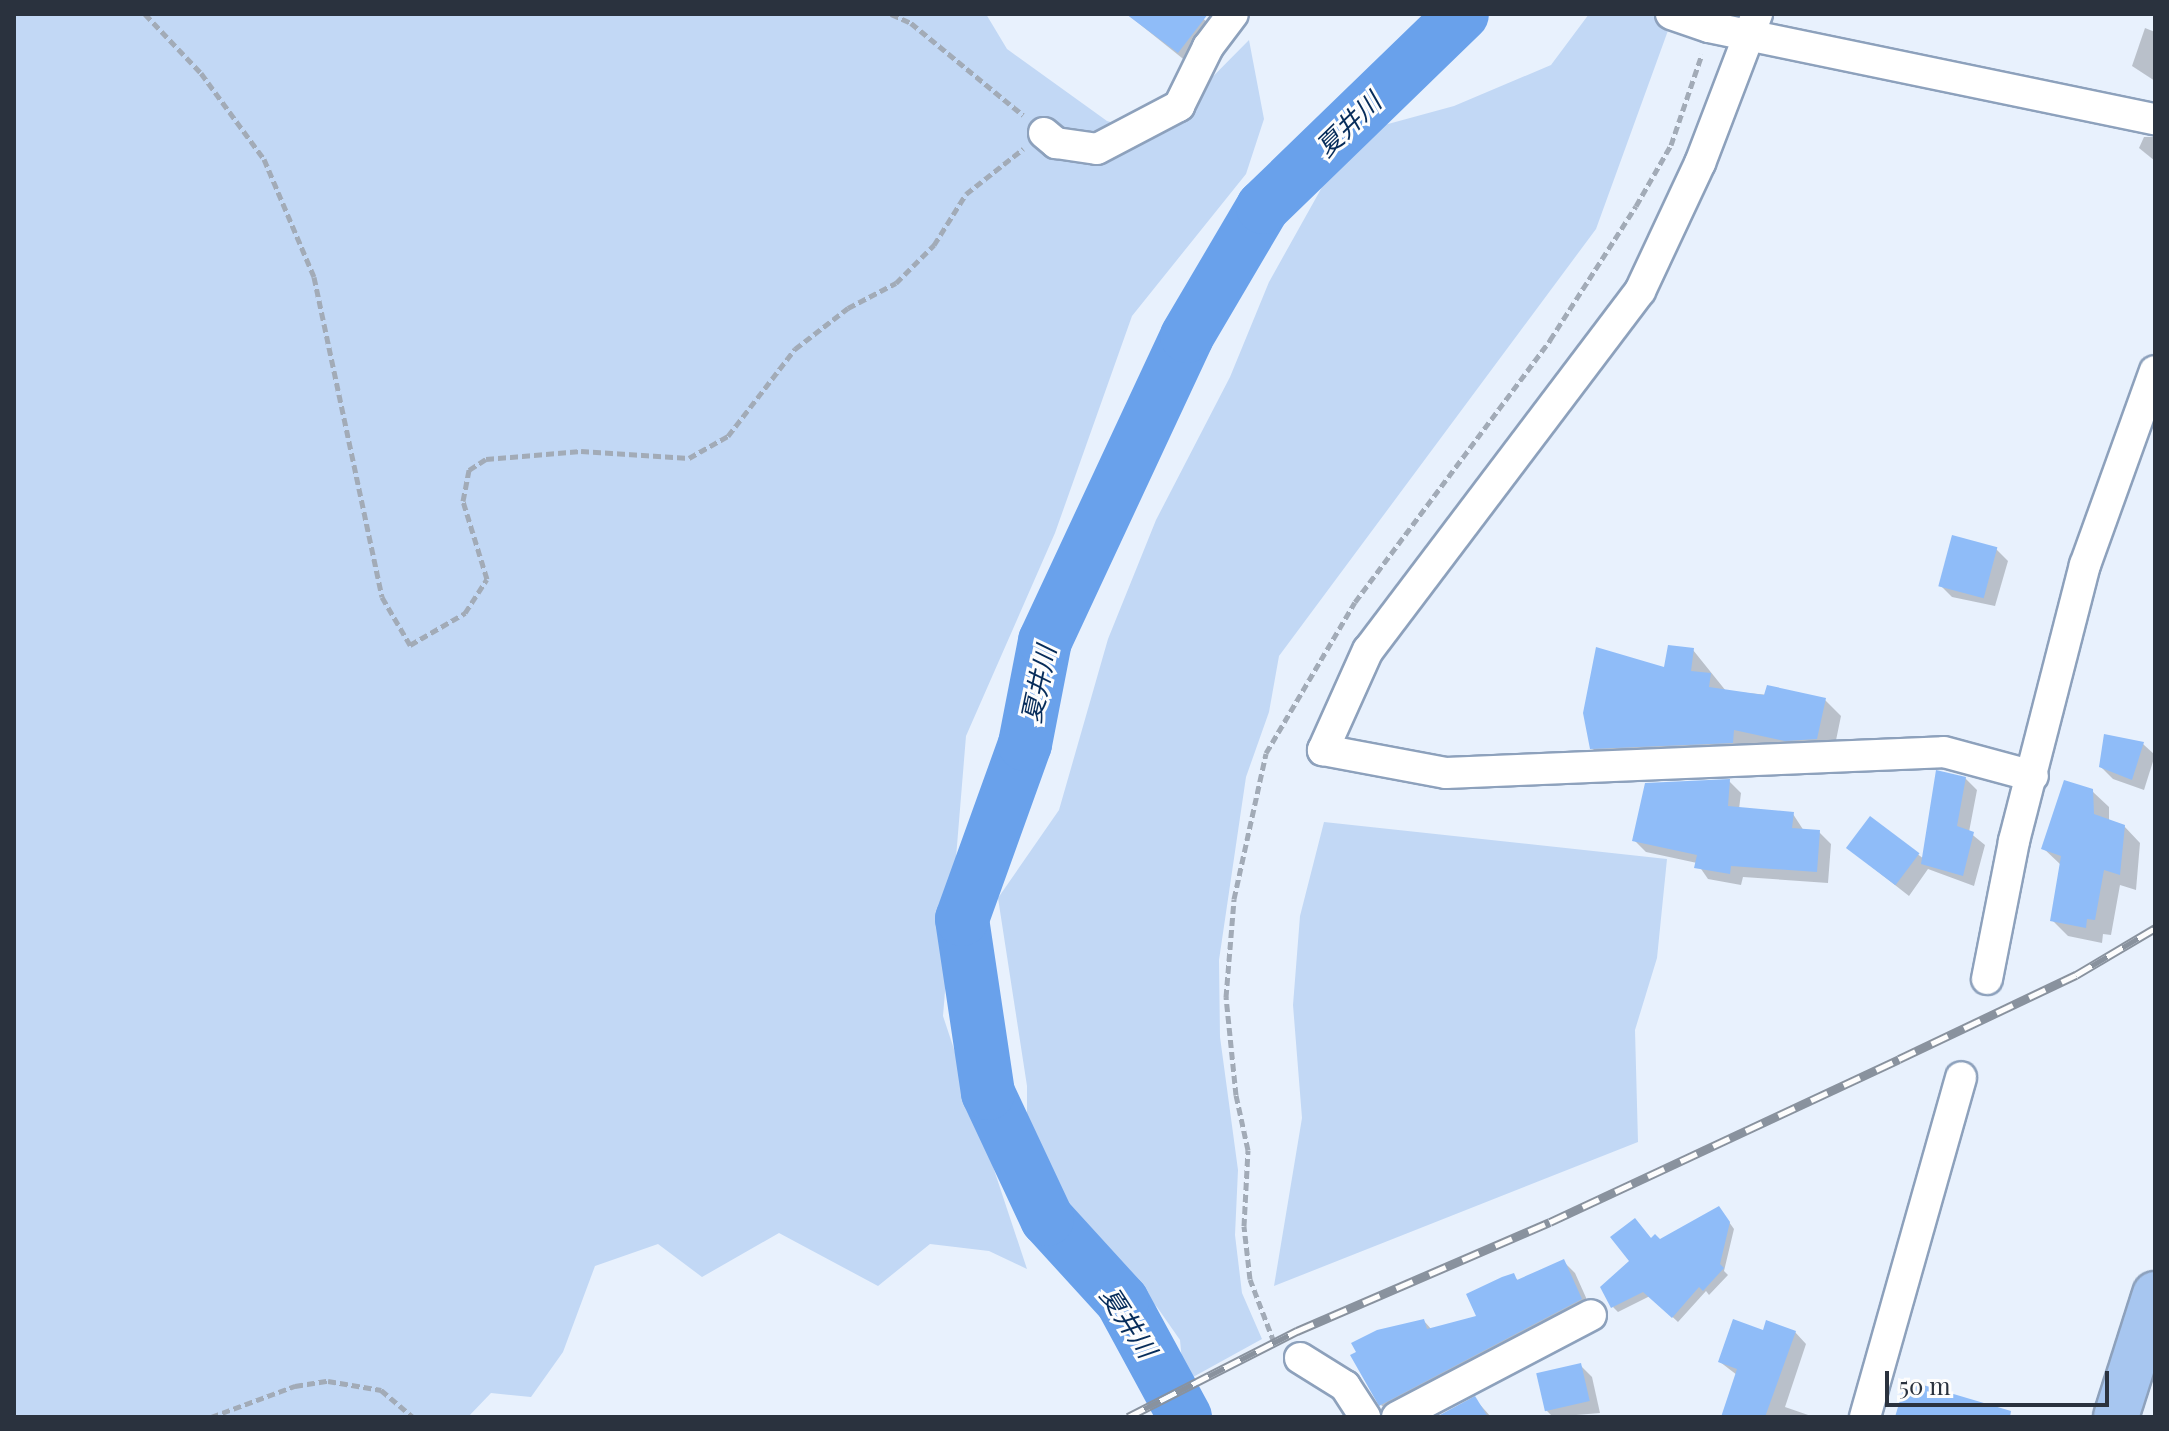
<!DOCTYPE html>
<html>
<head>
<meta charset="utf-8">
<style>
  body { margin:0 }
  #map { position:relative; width:2169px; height:1431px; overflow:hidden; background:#e8f1fd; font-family:"Playfair Display","Noto Sans JP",serif }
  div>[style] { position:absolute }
  .green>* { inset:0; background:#c2d8f5 }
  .shadow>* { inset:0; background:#0003 }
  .river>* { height:54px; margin:-27px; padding:0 27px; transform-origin:27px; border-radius:27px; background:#69a1eb }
  .building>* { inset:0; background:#8fbcf8; transform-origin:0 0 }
  .path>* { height:5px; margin-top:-2.5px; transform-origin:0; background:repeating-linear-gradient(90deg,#a2abb7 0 8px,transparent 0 12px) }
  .roads { filter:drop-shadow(2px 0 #8da1bc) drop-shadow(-2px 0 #8da1bc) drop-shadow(0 2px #8da1bc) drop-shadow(0 -2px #8da1bc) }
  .street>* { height:30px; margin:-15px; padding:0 15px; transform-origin:15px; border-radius:15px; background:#fff }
  .highway>* { height:44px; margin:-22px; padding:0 22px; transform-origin:22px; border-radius:22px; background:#a7c6f0 }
  .rail>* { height:9px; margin-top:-4.5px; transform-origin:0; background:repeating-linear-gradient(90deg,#fdfdfd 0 18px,#89929e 0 36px); box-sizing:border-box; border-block:2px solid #89929e }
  span { translate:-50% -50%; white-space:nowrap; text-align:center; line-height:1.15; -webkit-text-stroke:6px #fdfdfd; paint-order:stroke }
  .water-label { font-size:26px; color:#062c5a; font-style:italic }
  .frame { position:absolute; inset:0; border:16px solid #2a323e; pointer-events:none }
  .scale { position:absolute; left:1885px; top:1371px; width:224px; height:36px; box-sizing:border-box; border:4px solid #2a323e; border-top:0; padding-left:10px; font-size:24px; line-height:28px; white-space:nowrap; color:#2a323e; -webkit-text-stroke:6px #fdfdfd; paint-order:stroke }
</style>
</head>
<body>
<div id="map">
  <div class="green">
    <i style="clip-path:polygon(14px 14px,986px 14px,1007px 49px,1107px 121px,1155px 135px,1249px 40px,1264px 119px,1246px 174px,1132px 316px,1055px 533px,966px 736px,943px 1016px,1027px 1269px,989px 1251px,930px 1244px,878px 1286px,779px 1233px,702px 1277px,658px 1244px,595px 1266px,563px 1352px,531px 1397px,491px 1393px,468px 1417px,14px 1417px)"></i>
    <i style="clip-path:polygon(1589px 14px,1674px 14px,1596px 229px,1279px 656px,1269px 712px,1246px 777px,1219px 960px,1220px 1037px,1238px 1170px,1235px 1235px,1242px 1293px,1262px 1339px,1184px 1382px,1180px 1340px,1157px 1307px,1069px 1225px,1027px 1146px,1027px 1086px,998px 898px,1059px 810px,1108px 639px,1156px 520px,1230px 377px,1269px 282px,1345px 146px,1377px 127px,1454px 106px,1551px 65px)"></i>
    <i style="clip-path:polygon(1324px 822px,1667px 859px,1657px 958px,1635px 1030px,1638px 1142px,1274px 1286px,1302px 1118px,1293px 1005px,1300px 916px)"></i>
  </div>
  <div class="shadow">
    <i style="clip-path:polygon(1127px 14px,1198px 14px,1218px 32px,1192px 66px)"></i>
    <i style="clip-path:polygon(2145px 28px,2155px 32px,2155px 81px,2132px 66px)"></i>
    <i style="clip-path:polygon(2144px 137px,2155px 137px,2155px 161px,2139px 148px)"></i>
    <i style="clip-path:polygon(1996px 549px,2008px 561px,1995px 606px,1952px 597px,1940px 585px)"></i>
    <i style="clip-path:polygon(1693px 650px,1726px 691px,1825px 700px,1841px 716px,1833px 755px,1803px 756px,1749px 745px,1748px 758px,1608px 764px,1592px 748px,1666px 669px)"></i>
    <i style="clip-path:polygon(2143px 744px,2155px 755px,2144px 790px,2113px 779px,2101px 767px)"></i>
    <i style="clip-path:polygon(1965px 778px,1977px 790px,1969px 832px,1985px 845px,1974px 886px,1928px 869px,1909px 896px,1849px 849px,1871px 819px,1924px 859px)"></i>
    <i style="clip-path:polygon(1729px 781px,1741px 793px,1739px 809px,1793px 814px,1804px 831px,1819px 832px,1831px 844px,1828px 883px,1743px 877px,1741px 885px,1708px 879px,1697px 863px,1646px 852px,1634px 840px)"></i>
    <i style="clip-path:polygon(2092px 791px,2109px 807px,2109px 822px,2124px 826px,2140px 843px,2136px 890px,2120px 885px,2111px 935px,2103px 934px,2102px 943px,2068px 936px,2052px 920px,2061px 865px,2043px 848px)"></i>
    <i style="clip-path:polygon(1719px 1208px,1734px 1229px,1724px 1271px,1728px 1275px,1709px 1295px,1706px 1291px,1678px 1322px,1650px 1296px,1618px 1312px,1613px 1307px,1652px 1241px,1660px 1241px)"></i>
    <i style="clip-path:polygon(1563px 1261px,1575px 1273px,1592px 1311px,1393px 1416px,1381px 1405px,1424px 1321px,1432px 1330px,1479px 1317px,1513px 1276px,1519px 1281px)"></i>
    <i style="clip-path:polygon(1764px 1332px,1795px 1332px,1806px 1344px,1785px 1407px,1814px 1417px,1726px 1417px,1737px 1375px,1720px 1362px)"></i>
    <i style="clip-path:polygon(1580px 1365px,1592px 1377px,1600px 1413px,1553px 1417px,1546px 1410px)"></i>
    <i style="clip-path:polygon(1475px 1399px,1491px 1417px,1446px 1417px)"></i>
  </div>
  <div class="river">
    <i style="left:1185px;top:1417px;width:132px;rotate:-118.5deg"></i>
    <i style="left:1122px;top:1301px;width:111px;rotate:-132.4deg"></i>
    <i style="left:1047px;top:1219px;width:139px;rotate:-115.1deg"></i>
    <i style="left:988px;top:1093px;width:176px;rotate:-98.5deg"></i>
    <i style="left:962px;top:919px;width:186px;rotate:-70.2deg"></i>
    <i style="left:1025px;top:744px;width:105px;rotate:-79deg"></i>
    <i style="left:1045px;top:641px;width:336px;rotate:-65deg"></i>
    <i style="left:1187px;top:336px;width:150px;rotate:-59.5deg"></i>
    <i style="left:1263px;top:207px;width:277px;rotate:-44.1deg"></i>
  </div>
  <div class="building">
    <i style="clip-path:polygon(1126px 14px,1208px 14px,1178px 53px)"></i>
    <i style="left:1952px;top:535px;width:47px;height:53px;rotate:15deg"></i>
    <i style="clip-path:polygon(1668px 645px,1694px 648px,1691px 671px,1711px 673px,1709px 687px,1764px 695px,1767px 685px,1826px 698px,1817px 739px,1785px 741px,1734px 730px,1733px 743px,1590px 749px,1583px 713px,1596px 647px,1664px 667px)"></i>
    <i style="clip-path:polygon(2104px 734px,2144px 742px,2132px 780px,2099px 767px)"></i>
    <i style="clip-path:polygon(1936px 770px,1966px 777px,1957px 826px,1974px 832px,1963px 876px,1921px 864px)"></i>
    <i style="clip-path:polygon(1730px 779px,1728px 806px,1794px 812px,1792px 828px,1820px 830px,1817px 872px,1731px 866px,1730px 874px,1694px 868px,1697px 855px,1632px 841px,1645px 783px)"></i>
    <i style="clip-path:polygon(2064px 780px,2093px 789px,2094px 814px,2125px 825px,2120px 875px,2104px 870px,2095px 920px,2087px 919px,2086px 928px,2050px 921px,2061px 856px,2041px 849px)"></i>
    <i style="left:1870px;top:816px;width:62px;height:40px;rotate:37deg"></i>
    <i style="clip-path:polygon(1719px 1206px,1730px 1222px,1720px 1264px,1724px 1268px,1703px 1291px,1699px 1287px,1672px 1318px,1643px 1292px,1611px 1308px,1600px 1287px,1629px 1261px,1610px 1237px,1635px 1218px,1651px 1238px,1655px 1234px,1660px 1239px)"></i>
    <i style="clip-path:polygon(1564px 1259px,1582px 1299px,1379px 1406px,1350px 1355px,1356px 1352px,1351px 1343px,1377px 1330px,1424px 1319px,1427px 1329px,1476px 1316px,1466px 1294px,1502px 1277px,1514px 1273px,1517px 1280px)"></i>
    <i style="clip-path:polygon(1733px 1319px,1763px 1330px,1766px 1320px,1796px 1331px,1765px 1417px,1721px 1417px,1737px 1369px,1718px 1362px)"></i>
    <i style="left:1581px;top:1363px;width:39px;height:46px;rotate:77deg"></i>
    <i style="clip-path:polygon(1906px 1380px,2011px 1411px,2010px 1417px,1895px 1417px)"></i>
    <i style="clip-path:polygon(1475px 1396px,1488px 1417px,1438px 1416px)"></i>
  </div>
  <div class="path">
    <i style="left:145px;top:14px;width:81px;rotate:46.5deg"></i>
    <i style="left:201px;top:73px;width:107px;rotate:53.8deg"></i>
    <i style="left:264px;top:159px;width:128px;rotate:67deg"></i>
    <i style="left:314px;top:277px;width:327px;rotate:78deg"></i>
    <i style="left:382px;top:597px;width:56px;rotate:59.7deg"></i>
    <i style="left:410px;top:645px;width:64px;rotate:-30.2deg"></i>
    <i style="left:465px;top:613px;width:40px;rotate:-57.1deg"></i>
    <i style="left:487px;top:579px;width:82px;rotate:-107.1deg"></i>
    <i style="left:463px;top:501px;width:32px;rotate:-79deg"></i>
    <i style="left:469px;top:470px;width:20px;rotate:-33deg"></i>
    <i style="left:486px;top:459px;width:95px;rotate:-4.8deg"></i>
    <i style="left:581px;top:451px;width:108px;rotate:3.7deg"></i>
    <i style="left:689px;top:458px;width:45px;rotate:-29.4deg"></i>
    <i style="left:728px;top:436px;width:110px;rotate:-52.4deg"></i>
    <i style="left:795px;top:349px;width:67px;rotate:-37.7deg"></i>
    <i style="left:848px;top:308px;width:54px;rotate:-27.5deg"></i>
    <i style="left:896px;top:283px;width:54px;rotate:-45deg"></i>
    <i style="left:934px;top:245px;width:60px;rotate:-57.9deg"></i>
    <i style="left:966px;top:194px;width:73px;rotate:-38.3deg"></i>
    <i style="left:891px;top:14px;width:22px;rotate:24deg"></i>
    <i style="left:911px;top:23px;width:145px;rotate:39.4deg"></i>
    <i style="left:1274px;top:1342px;width:67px;rotate:-110.9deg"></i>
    <i style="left:1250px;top:1279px;width:53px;rotate:-96.5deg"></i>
    <i style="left:1244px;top:1226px;width:76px;rotate:-87deg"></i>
    <i style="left:1248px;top:1150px;width:56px;rotate:-102.3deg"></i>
    <i style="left:1236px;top:1095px;width:99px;rotate:-95.8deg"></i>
    <i style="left:1226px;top:997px;width:98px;rotate:-85.3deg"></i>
    <i style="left:1234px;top:899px;width:149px;rotate:-77.6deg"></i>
    <i style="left:1266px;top:753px;width:175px;rotate:-59.5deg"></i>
    <i style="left:1355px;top:602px;width:327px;rotate:-53.3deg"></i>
    <i style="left:1550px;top:340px;width:159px;rotate:-57.3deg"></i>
    <i style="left:1636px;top:206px;width:70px;rotate:-60.2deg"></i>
    <i style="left:1671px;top:145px;width:96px;rotate:-71.2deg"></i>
    <i style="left:211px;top:1417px;width:90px;rotate:-20.3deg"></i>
    <i style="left:295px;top:1386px;width:33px;rotate:-9deg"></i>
    <i style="left:328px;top:1381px;width:54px;rotate:9.6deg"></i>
    <i style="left:381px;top:1390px;width:42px;rotate:40.2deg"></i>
  </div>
  <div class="roads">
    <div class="street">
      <i style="left:1671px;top:14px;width:40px;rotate:18.9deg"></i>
      <i style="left:1709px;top:27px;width:455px;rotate:11.7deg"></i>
      <i style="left:1757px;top:14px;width:160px;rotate:110.9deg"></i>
      <i style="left:1700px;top:163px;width:141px;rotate:115.1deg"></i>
      <i style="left:1640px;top:291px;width:450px;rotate:127.1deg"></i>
      <i style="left:1368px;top:650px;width:110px;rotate:114.2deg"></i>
      <i style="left:1323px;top:750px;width:125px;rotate:10.6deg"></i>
      <i style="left:1446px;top:773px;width:498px;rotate:-2.4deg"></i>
      <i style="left:1944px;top:752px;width:92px;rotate:15.1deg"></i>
      <i style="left:1044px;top:133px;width:16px;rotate:40deg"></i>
      <i style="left:1056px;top:143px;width:41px;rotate:8.3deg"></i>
      <i style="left:1097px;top:149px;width:93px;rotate:-27.7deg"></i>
      <i style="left:1179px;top:106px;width:66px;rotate:-63.8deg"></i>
      <i style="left:1208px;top:47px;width:41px;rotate:-52.9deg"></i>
      <i style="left:1987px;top:979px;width:141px;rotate:-78.9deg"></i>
      <i style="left:2014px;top:841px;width:285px;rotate:-75.6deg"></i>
      <i style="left:2085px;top:565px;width:206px;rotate:-70.2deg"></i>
      <i style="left:1300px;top:1358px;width:53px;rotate:31.9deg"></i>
      <i style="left:1345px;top:1386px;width:37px;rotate:57deg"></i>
      <i style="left:1397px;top:1417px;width:219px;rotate:-27.7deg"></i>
      <i style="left:1865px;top:1417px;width:353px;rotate:-74.2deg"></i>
    </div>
    <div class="highway">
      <i style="left:2116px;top:1417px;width:129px;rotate:-72.4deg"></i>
    </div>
  </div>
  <div class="rail">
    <i style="left:1128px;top:1417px;width:190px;rotate:-27deg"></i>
    <i style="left:1297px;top:1331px;width:275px;rotate:-23.3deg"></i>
    <i style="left:1550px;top:1222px;width:385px;rotate:-25deg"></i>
    <i style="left:1899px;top:1059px;width:196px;rotate:-25.4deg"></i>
    <i style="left:2076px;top:975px;width:92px;rotate:-30.7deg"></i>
  </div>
  <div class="water-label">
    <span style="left:1348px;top:124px;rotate:-44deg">夏井川</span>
    <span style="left:1038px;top:684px;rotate:-78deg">夏井川</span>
    <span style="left:1129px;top:1322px;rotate:57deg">夏井川</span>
  </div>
  <div class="frame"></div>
  <div class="scale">50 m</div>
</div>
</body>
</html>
